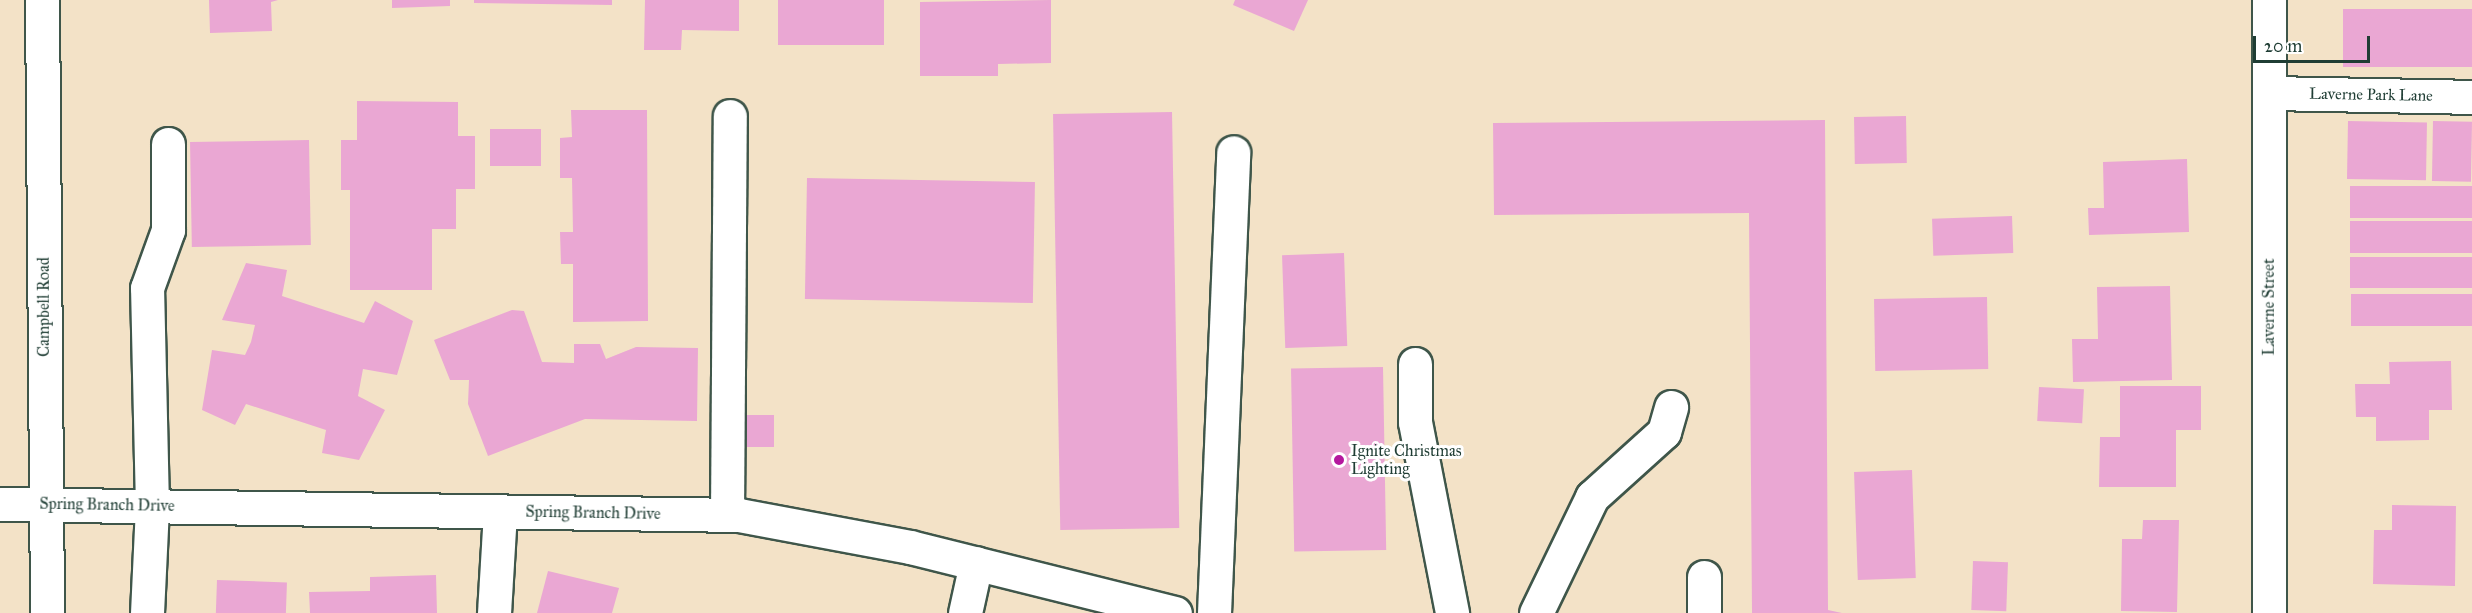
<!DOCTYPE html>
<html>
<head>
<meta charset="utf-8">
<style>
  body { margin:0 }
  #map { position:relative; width:2472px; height:613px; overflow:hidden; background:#f3e2c7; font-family:"IM FELL Great Primer",serif }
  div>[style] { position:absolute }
  .building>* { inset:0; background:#eaa7d3; transform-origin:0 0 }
  .roads { filter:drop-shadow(2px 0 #3f564a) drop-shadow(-2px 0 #3f564a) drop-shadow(0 2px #3f564a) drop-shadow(0 -2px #3f564a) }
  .minor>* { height:33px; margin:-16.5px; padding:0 16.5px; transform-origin:16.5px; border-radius:16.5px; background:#fff }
  .dots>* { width:16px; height:16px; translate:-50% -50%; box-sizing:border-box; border:3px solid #fff; border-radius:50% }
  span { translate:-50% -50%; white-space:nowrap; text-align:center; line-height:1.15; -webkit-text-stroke:6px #fff; paint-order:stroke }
  .street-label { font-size:16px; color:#1f3d34 }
  .poi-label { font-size:16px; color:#1f3d34 }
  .left { translate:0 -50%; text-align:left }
  .scale { position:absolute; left:2253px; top:36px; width:117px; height:27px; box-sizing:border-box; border:3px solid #1f3d34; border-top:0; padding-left:8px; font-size:18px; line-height:21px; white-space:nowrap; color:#1f3d34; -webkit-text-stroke:4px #fff; paint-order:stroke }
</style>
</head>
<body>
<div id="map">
  <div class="building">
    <i style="clip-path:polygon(209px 0,278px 0,271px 2px,272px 31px,210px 33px)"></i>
    <i style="clip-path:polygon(392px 0,450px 0,450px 6px,392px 8px)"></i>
    <i style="clip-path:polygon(474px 0,612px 0,612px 5px,474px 3px)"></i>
    <i style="clip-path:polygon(645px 0,739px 0,739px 31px,682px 30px,681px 50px,644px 50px)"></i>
    <i style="left:778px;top:0;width:106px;height:45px"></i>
    <i style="clip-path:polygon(1051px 0,1051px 63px,998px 64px,998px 76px,920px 76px,920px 2px)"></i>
    <i style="clip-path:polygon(1235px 0,1308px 0,1294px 31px,1233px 5px)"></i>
    <i style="left:2472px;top:9px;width:58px;height:129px;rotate:90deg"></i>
    <i style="clip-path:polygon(357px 101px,458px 102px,458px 136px,475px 136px,475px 189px,456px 189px,456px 229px,432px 229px,432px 290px,350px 290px,350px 190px,341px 190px,341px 140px,357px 140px)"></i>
    <i style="clip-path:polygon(571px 110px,647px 110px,648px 321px,573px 322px,573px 264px,561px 264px,560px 232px,573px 232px,572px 178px,560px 178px,560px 138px,572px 137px)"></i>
    <i style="left:1172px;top:112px;width:416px;height:119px;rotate:89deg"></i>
    <i style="left:1906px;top:116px;width:47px;height:52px;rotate:89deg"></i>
    <i style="clip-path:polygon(1825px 120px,1828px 610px,1842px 613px,1752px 613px,1749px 213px,1494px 215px,1493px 123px)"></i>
    <i style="left:2348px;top:121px;width:79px;height:58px;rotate:1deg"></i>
    <i style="left:2433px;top:121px;width:39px;height:60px;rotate:1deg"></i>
    <i style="left:490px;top:129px;width:51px;height:37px"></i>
    <i style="left:309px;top:140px;width:105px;height:119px;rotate:89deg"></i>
    <i style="clip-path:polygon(2187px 159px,2189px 232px,2089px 235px,2088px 208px,2104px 208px,2103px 162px)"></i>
    <i style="left:807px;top:178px;width:228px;height:121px;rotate:1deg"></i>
    <i style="left:2472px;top:186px;width:32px;height:122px;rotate:90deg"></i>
    <i style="left:2012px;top:216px;width:37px;height:80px;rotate:88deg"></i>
    <i style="left:2472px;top:221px;width:32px;height:122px;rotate:90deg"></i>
    <i style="left:1344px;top:253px;width:93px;height:62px;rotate:88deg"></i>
    <i style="left:2472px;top:257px;width:31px;height:122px;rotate:90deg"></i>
    <i style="clip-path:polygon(246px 263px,287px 270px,282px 296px,364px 323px,375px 301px,413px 321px,397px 375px,363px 369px,358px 396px,385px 410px,359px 460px,322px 453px,326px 430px,246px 404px,235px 425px,202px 410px,212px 350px,245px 355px,251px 342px,255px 325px,222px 320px)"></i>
    <i style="clip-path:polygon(2170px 286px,2172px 380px,2073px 382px,2072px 339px,2098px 339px,2097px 287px)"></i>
    <i style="left:2351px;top:294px;width:121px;height:32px"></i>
    <i style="left:1987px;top:297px;width:72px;height:113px;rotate:89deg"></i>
    <i style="clip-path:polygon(512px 310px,524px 311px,542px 362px,574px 363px,574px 344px,600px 344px,606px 359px,636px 347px,698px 348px,697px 421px,585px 419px,488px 456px,468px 404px,469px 380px,450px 380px,434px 340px)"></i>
    <i style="clip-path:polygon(2451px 361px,2452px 410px,2429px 410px,2429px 440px,2376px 441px,2376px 417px,2356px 417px,2355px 384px,2390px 384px,2389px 362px)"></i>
    <i style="left:1383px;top:367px;width:183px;height:92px;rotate:89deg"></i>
    <i style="clip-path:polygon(2120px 386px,2201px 386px,2201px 430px,2176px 430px,2176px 487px,2099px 487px,2100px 437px,2120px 437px)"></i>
    <i style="left:2039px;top:387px;width:45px;height:34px;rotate:3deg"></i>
    <i style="left:747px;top:415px;width:27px;height:32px"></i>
    <i style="left:1912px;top:470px;width:108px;height:58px;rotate:88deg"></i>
    <i style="clip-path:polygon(2392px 505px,2456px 506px,2455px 586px,2373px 584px,2374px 530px,2392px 530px)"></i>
    <i style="clip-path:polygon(2143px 520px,2179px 520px,2177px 612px,2121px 611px,2122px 539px,2142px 539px)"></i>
    <i style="left:1973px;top:561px;width:35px;height:49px;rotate:2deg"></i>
    <i style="clip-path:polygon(548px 571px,619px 588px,612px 613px,537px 613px)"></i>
    <i style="clip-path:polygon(436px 575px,437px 613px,310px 613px,309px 592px,370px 591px,370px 577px)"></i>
    <i style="left:217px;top:580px;width:70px;height:33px;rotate:2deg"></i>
  </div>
  <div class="roads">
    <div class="minor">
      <i style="left:42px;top:0;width:613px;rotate:89.53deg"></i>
      <i style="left:2269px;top:93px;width:203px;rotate:1.1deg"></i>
      <i style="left:1415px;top:364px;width:58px;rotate:90deg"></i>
      <i style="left:1415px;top:422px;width:195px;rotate:79deg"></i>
      <i style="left:0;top:504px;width:739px;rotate:0.85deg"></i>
      <i style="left:739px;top:515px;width:174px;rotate:10.6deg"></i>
      <i style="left:910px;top:547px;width:273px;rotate:14deg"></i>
      <i style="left:727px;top:515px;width:399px;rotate:-89.6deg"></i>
      <i style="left:1704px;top:577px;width:36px;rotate:90deg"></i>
      <i style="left:147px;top:613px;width:107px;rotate:-87.3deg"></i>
      <i style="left:152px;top:506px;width:218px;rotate:-91.3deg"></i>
      <i style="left:147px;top:288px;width:62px;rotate:-70.1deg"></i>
      <i style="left:168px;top:230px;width:86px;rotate:-90deg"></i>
      <i style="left:494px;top:613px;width:102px;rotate:-86.6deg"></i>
      <i style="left:965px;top:613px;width:51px;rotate:-77.6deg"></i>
      <i style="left:1214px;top:613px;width:461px;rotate:-87.6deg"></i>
      <i style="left:1536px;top:613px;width:129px;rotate:-64.2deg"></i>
      <i style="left:1592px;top:497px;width:97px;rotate:-42.1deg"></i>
      <i style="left:1664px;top:432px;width:26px;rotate:-74deg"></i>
      <i style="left:2269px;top:613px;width:613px;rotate:-90deg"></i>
    </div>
  </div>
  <div class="dots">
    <i style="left:1339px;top:460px;background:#b5179e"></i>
  </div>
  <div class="street-label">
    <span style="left:2371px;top:95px;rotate:1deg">Laverne Park Lane</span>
    <span style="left:44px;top:307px;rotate:-90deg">Campbell Road</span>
    <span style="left:2269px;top:307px;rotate:-90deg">Laverne Street</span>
    <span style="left:107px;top:505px;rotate:1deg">Spring Branch Drive</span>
    <span style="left:593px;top:513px;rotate:1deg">Spring Branch Drive</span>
  </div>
  <div class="poi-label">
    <span class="left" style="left:1351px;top:460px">Ignite Christmas<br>Lighting</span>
  </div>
  <div class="scale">20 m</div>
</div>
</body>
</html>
